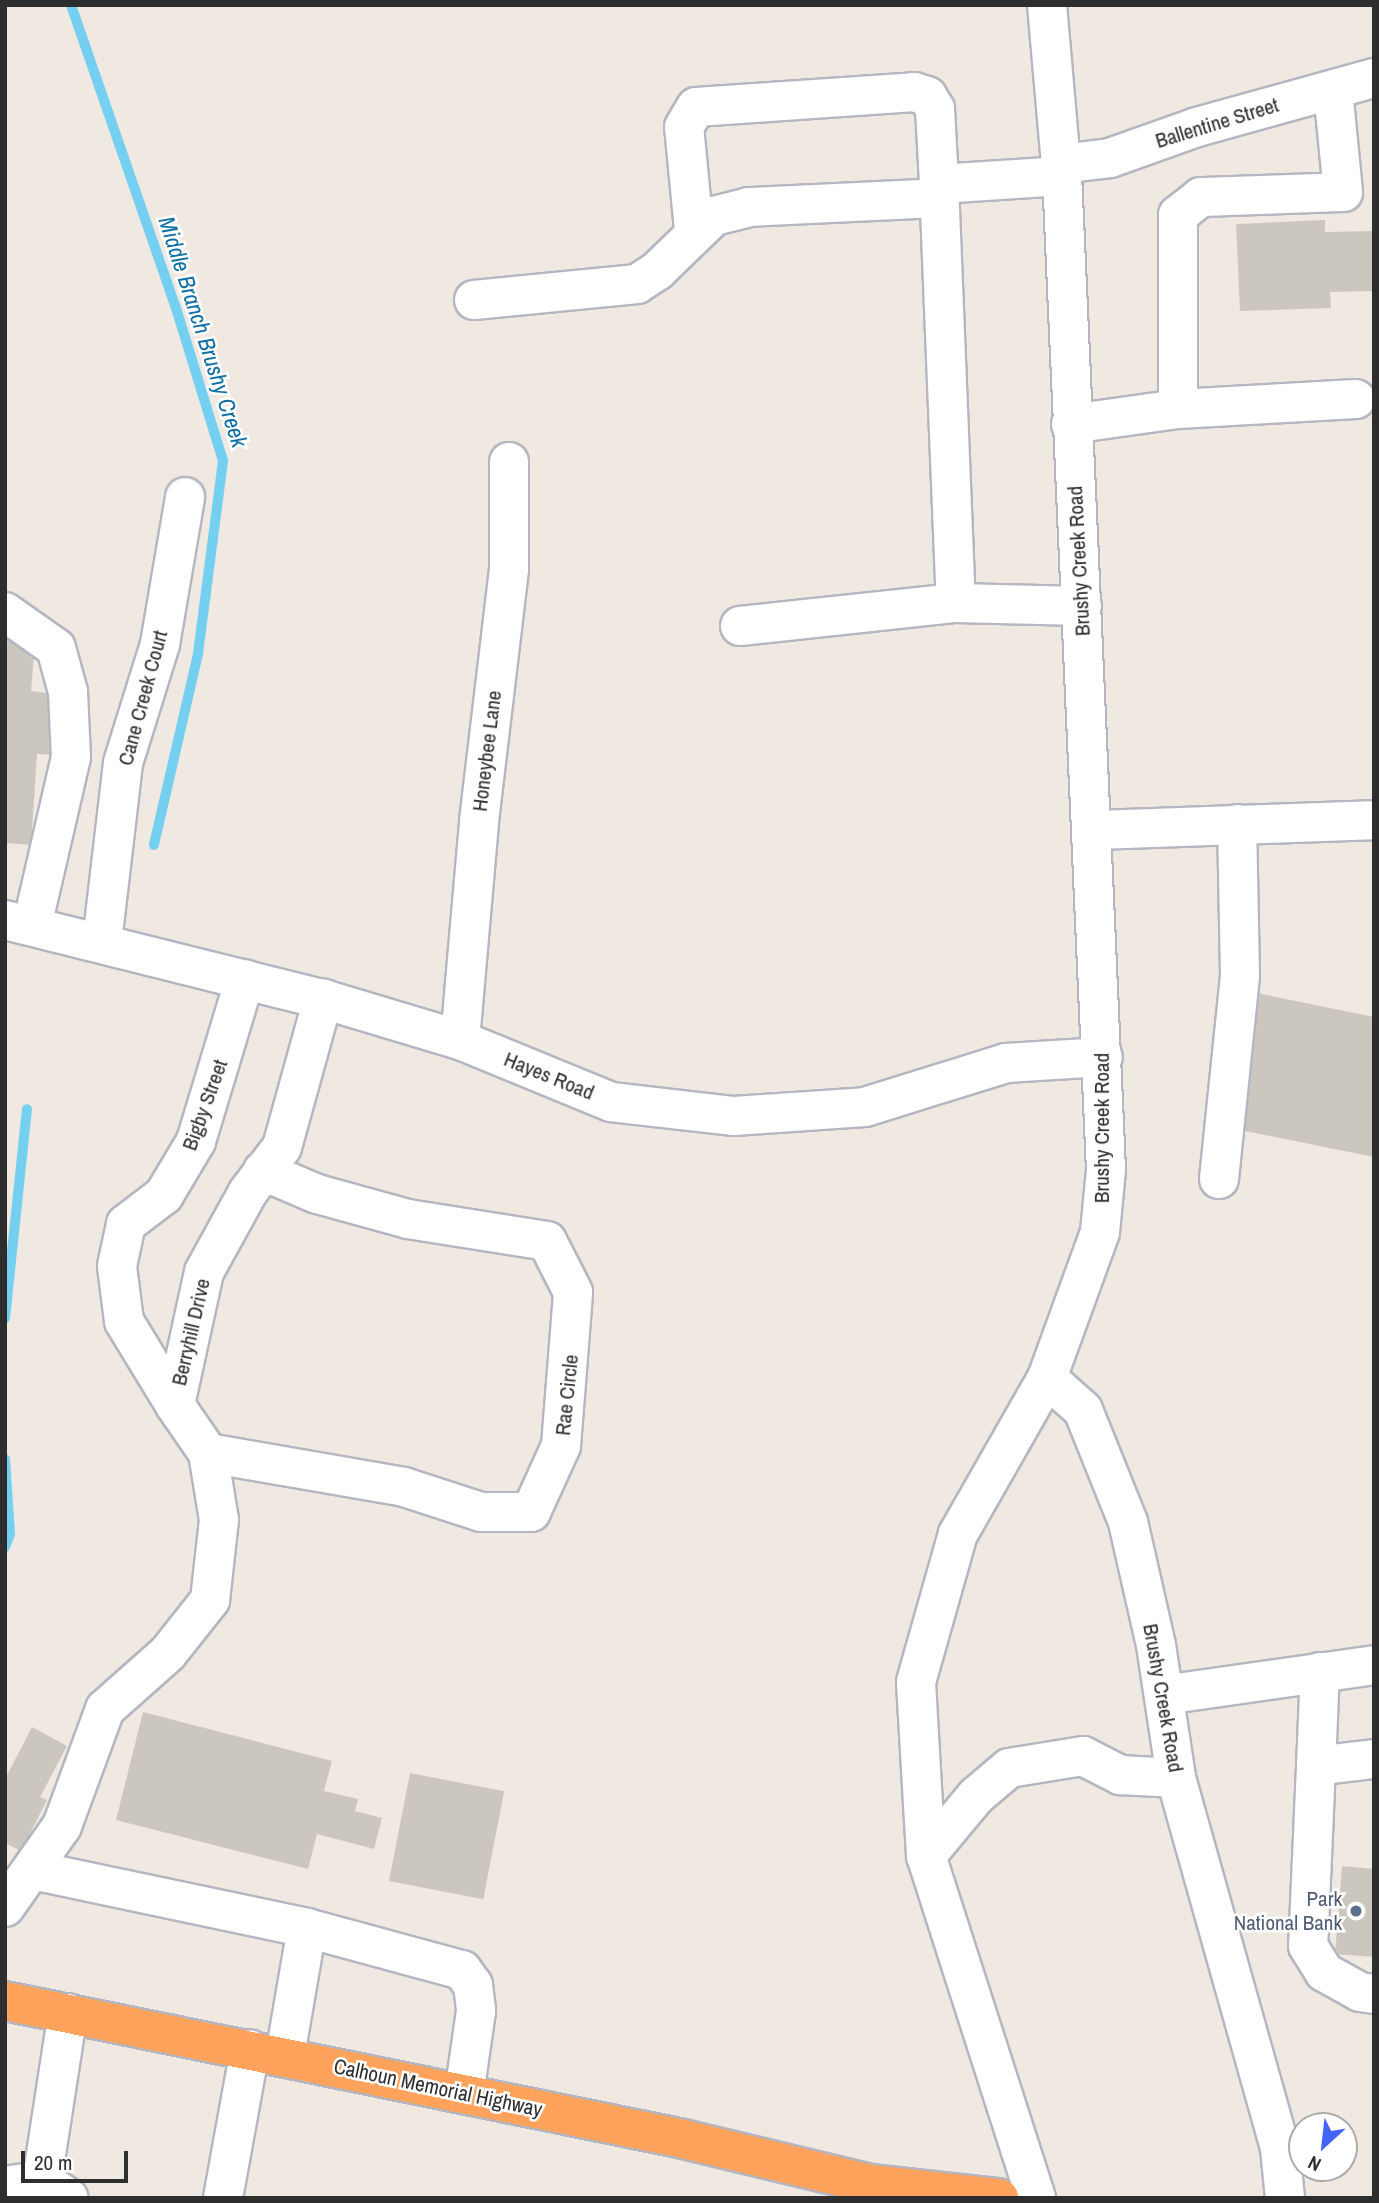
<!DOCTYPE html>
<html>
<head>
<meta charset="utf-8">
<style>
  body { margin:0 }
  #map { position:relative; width:1379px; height:2203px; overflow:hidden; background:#efe9e1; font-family:"Archivo Narrow",sans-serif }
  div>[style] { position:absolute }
  .stream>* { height:10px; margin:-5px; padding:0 5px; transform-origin:5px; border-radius:5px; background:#75cff0 }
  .building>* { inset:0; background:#cbc7bf; transform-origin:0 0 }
  .roads { filter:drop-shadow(2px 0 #b4b7c1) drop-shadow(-2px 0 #b4b7c1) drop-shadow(0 2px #b4b7c1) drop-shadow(0 -2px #b4b7c1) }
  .minor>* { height:38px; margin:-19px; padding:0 19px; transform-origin:19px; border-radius:19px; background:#fff }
  .highway>* { height:38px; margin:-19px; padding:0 19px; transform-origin:19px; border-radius:19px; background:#ffa35c }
  .dots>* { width:19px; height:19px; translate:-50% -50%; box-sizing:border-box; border:4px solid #fff; border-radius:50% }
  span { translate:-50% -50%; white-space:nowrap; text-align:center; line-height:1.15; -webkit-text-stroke:5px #fff; paint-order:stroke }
  .street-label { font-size:21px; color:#2e2e2e }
  .service-label { font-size:21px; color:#4e5e75 }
  .right { translate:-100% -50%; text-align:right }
  .water-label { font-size:23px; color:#0d6fa3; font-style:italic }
  .frame { position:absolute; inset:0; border:7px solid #2e2e2e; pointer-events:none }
  .north { position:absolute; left:1288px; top:2112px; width:70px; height:70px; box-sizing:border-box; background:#fff; border:2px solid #ababab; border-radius:50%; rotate:207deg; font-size:19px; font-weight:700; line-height:28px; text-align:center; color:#2e2e2e }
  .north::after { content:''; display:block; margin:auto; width:24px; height:32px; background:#4264fb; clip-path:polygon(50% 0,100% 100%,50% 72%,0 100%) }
  .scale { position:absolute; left:21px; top:2151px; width:107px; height:32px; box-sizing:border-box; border:4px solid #2e2e2e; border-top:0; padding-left:9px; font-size:21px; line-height:24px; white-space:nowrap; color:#2e2e2e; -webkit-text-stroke:5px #fff; paint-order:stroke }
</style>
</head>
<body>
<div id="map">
  <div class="stream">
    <i style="left:71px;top:5px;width:321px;rotate:70.9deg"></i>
    <i style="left:176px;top:308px;width:160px;rotate:72.9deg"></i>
    <i style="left:223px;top:461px;width:195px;rotate:97.4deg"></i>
    <i style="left:198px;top:654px;width:196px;rotate:103deg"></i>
    <i style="left:5px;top:1318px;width:210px;rotate:-84deg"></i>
    <i style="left:5px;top:1459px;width:75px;rotate:86.2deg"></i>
    <i style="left:10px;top:1534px;width:14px;rotate:111deg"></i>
  </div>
  <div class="building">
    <i style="clip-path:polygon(1325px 220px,1325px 232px,1374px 231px,1374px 291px,1330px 292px,1331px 308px,1240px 311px,1236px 224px)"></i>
    <i style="clip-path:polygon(5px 641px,35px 644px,31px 691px,57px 694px,53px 755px,37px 754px,31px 845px,5px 843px)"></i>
    <i style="clip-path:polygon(1257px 993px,1374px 1017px,1374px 1157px,1230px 1128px)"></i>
    <i style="clip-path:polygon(143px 1712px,332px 1761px,324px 1791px,358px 1799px,355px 1811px,382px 1818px,374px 1849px,317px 1834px,308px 1869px,116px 1820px)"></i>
    <i style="clip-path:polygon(32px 1727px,67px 1746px,40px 1797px,47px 1800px,21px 1851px,5px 1843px,5px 1779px)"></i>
    <i style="left:410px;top:1773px;width:96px;height:110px;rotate:11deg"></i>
    <i style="clip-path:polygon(1342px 1866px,1374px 1869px,1374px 1957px,1335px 1954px)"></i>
  </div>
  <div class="roads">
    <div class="minor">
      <i style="left:1061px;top:164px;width:49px;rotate:-7deg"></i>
      <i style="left:1110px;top:158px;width:92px;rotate:-19.6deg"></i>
      <i style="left:1197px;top:127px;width:184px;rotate:-15.5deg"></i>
      <i style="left:1062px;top:176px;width:123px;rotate:176.3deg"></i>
      <i style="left:939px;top:184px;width:419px;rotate:87.7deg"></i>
      <i style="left:956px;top:603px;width:126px;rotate:1.4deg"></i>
      <i style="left:694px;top:230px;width:103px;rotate:-95.5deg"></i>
      <i style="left:684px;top:127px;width:23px;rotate:-59deg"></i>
      <i style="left:696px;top:107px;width:219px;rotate:-3.9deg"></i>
      <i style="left:914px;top:92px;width:14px;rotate:17deg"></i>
      <i style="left:927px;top:96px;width:15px;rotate:58deg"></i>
      <i style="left:935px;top:109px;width:75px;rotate:86.9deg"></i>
      <i style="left:474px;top:300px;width:164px;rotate:-5.6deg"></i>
      <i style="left:637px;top:284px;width:24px;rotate:-33deg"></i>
      <i style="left:657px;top:271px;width:79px;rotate:-44deg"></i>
      <i style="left:714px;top:216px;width:36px;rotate:-14deg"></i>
      <i style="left:749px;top:207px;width:191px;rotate:-2.7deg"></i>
      <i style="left:1178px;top:409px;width:194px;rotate:-90deg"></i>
      <i style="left:1178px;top:215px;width:29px;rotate:-38deg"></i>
      <i style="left:1201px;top:197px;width:142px;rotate:-2deg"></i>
      <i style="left:1343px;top:192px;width:102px;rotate:-95.6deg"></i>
      <i style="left:1071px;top:424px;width:108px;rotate:-8deg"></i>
      <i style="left:1178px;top:409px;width:178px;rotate:-3.2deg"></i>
      <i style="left:5px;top:612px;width:62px;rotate:35.2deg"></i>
      <i style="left:56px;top:648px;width:46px;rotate:74.7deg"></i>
      <i style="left:68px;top:692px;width:65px;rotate:87.4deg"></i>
      <i style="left:71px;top:757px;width:173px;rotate:103deg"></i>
      <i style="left:740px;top:626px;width:217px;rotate:-6.1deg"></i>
      <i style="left:1094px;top:830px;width:280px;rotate:-2deg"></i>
      <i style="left:5px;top:920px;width:328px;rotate:14deg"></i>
      <i style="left:323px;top:999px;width:143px;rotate:16.7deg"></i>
      <i style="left:460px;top:1040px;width:163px;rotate:22.3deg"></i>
      <i style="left:611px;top:1102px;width:124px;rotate:6.5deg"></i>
      <i style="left:734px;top:1116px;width:131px;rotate:-3.9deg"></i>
      <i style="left:865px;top:1107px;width:148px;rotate:-17.3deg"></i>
      <i style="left:1006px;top:1063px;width:97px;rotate:-3.5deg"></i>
      <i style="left:102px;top:942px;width:180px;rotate:-83.3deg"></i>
      <i style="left:123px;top:763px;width:125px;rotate:-72.7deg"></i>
      <i style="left:160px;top:644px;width:149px;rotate:-80.3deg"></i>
      <i style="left:460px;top:1040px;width:220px;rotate:-85deg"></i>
      <i style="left:479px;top:821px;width:254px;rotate:-83.2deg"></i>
      <i style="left:509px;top:569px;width:107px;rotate:-90deg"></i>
      <i style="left:1219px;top:1179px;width:204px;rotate:-84.1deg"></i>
      <i style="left:1240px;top:976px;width:152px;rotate:-91.1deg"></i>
      <i style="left:1047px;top:1378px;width:48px;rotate:41.6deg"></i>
      <i style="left:1083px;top:1410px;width:121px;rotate:68.1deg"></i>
      <i style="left:1128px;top:1522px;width:126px;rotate:77.2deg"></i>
      <i style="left:1156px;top:1645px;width:134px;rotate:81.4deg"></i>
      <i style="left:1176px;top:1778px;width:384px;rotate:74.3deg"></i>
      <i style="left:1280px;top:2148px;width:50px;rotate:84.3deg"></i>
      <i style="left:175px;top:1405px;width:98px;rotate:-121.3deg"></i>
      <i style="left:124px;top:1321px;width:55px;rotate:-97.3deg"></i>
      <i style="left:117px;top:1266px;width:43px;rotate:-77.9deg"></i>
      <i style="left:126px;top:1224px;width:48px;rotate:-37.3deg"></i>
      <i style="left:164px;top:1195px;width:63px;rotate:-59.3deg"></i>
      <i style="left:196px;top:1141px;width:169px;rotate:-73.2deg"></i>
      <i style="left:208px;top:1453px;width:199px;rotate:9.8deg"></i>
      <i style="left:404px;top:1487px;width:81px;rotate:18deg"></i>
      <i style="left:481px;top:1512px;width:50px"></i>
      <i style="left:531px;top:1512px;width:72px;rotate:-65.6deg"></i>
      <i style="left:561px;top:1446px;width:154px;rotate:-85.5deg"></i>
      <i style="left:573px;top:1292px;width:57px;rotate:-117deg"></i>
      <i style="left:547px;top:1241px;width:141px;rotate:-171deg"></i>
      <i style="left:408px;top:1219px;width:94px;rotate:-164.6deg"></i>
      <i style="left:317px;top:1194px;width:59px;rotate:-156.9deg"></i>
      <i style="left:1164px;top:1695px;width:212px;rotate:-8.1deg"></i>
      <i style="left:1374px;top:1759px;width:58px;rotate:173.1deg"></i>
      <i style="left:1316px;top:1766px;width:180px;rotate:92.5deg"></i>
      <i style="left:1308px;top:1946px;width:31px;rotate:58deg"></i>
      <i style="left:1324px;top:1972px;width:41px;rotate:29.1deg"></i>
      <i style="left:1360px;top:1992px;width:14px;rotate:8deg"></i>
      <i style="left:1316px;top:1766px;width:94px;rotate:-87.6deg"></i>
      <i style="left:926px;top:1856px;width:78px;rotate:-50.2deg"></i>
      <i style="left:976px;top:1796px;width:43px;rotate:-40.3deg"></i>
      <i style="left:1009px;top:1768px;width:75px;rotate:-9.2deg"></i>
      <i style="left:1083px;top:1756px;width:42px;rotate:27.2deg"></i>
      <i style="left:1120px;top:1775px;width:56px;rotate:3.1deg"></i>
      <i style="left:32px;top:1870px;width:281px;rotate:11.9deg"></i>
      <i style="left:307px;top:1928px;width:130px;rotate:99.8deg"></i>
      <i style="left:5px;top:1907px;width:99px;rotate:-54.9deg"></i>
      <i style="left:62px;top:1826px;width:125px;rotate:-69.8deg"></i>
      <i style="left:105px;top:1709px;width:84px;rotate:-41.6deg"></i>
      <i style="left:168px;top:1653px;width:68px;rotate:-51.6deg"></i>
      <i style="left:210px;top:1600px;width:81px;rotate:-83.6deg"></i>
      <i style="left:219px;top:1520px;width:68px;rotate:-99.3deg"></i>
      <i style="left:208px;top:1453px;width:58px;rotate:-124.5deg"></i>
      <i style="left:175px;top:1405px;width:136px;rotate:-77.7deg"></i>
      <i style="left:204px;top:1272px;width:91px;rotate:-61.2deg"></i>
      <i style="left:248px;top:1192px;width:56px;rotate:-52.9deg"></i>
      <i style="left:282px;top:1147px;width:154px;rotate:-74.5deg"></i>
      <i style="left:307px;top:1928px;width:161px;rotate:15.2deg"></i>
      <i style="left:462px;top:1970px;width:19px;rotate:54deg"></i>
      <i style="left:473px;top:1985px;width:26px;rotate:83deg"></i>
      <i style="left:476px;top:2011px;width:84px;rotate:98.2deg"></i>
      <i style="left:42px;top:2180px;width:169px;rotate:-81.2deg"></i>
      <i style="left:5px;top:2186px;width:37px;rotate:-9deg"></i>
      <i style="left:42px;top:2180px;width:32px;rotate:34deg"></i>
      <i style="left:223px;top:2198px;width:151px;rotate:-79.7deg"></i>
      <i style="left:1036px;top:2198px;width:359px;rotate:-107.8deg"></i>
      <i style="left:926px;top:1856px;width:174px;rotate:-93.3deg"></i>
      <i style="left:916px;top:1682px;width:154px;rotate:-74.2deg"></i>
      <i style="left:958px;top:1534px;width:180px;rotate:-60.3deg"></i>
      <i style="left:1047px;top:1378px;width:155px;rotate:-70deg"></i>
      <i style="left:1100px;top:1232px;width:62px;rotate:-84.5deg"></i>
      <i style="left:1106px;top:1170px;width:995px;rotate:-92.53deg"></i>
      <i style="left:1062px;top:176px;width:172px;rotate:-95deg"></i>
    </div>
    <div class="highway">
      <i style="left:5px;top:2001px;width:688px;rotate:11.49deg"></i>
      <i style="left:679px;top:2138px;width:196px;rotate:13.5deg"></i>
      <i style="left:870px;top:2184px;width:130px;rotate:6.2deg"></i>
    </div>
  </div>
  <div class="dots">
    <i style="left:1356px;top:1911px;background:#5c6f8a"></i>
  </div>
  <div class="street-label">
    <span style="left:1217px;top:123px;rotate:-17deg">Ballentine Street</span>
    <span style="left:1079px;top:561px;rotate:-93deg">Brushy Creek Road</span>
    <span style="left:143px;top:698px;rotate:-75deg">Cane Creek Court</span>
    <span style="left:487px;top:751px;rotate:-83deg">Honeybee Lane</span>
    <span style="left:549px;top:1076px;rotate:22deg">Hayes Road</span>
    <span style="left:205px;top:1105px;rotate:-70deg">Bigby Street</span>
    <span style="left:1102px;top:1128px;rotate:-90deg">Brushy Creek Road</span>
    <span style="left:191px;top:1332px;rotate:-77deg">Berryhill Drive</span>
    <span style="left:567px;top:1395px;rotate:-84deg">Rae Circle</span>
    <span style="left:1163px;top:1698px;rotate:80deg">Brushy Creek Road</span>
    <span style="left:438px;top:2088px;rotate:12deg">Calhoun Memorial Highway</span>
  </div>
  <div class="service-label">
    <span class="right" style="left:1342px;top:1911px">Park<br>National Bank</span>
  </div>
  <div class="water-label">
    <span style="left:203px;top:332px;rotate:72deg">Middle Branch Brushy Creek</span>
  </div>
  <div class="frame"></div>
  <div class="north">N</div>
  <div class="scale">20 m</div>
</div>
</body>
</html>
